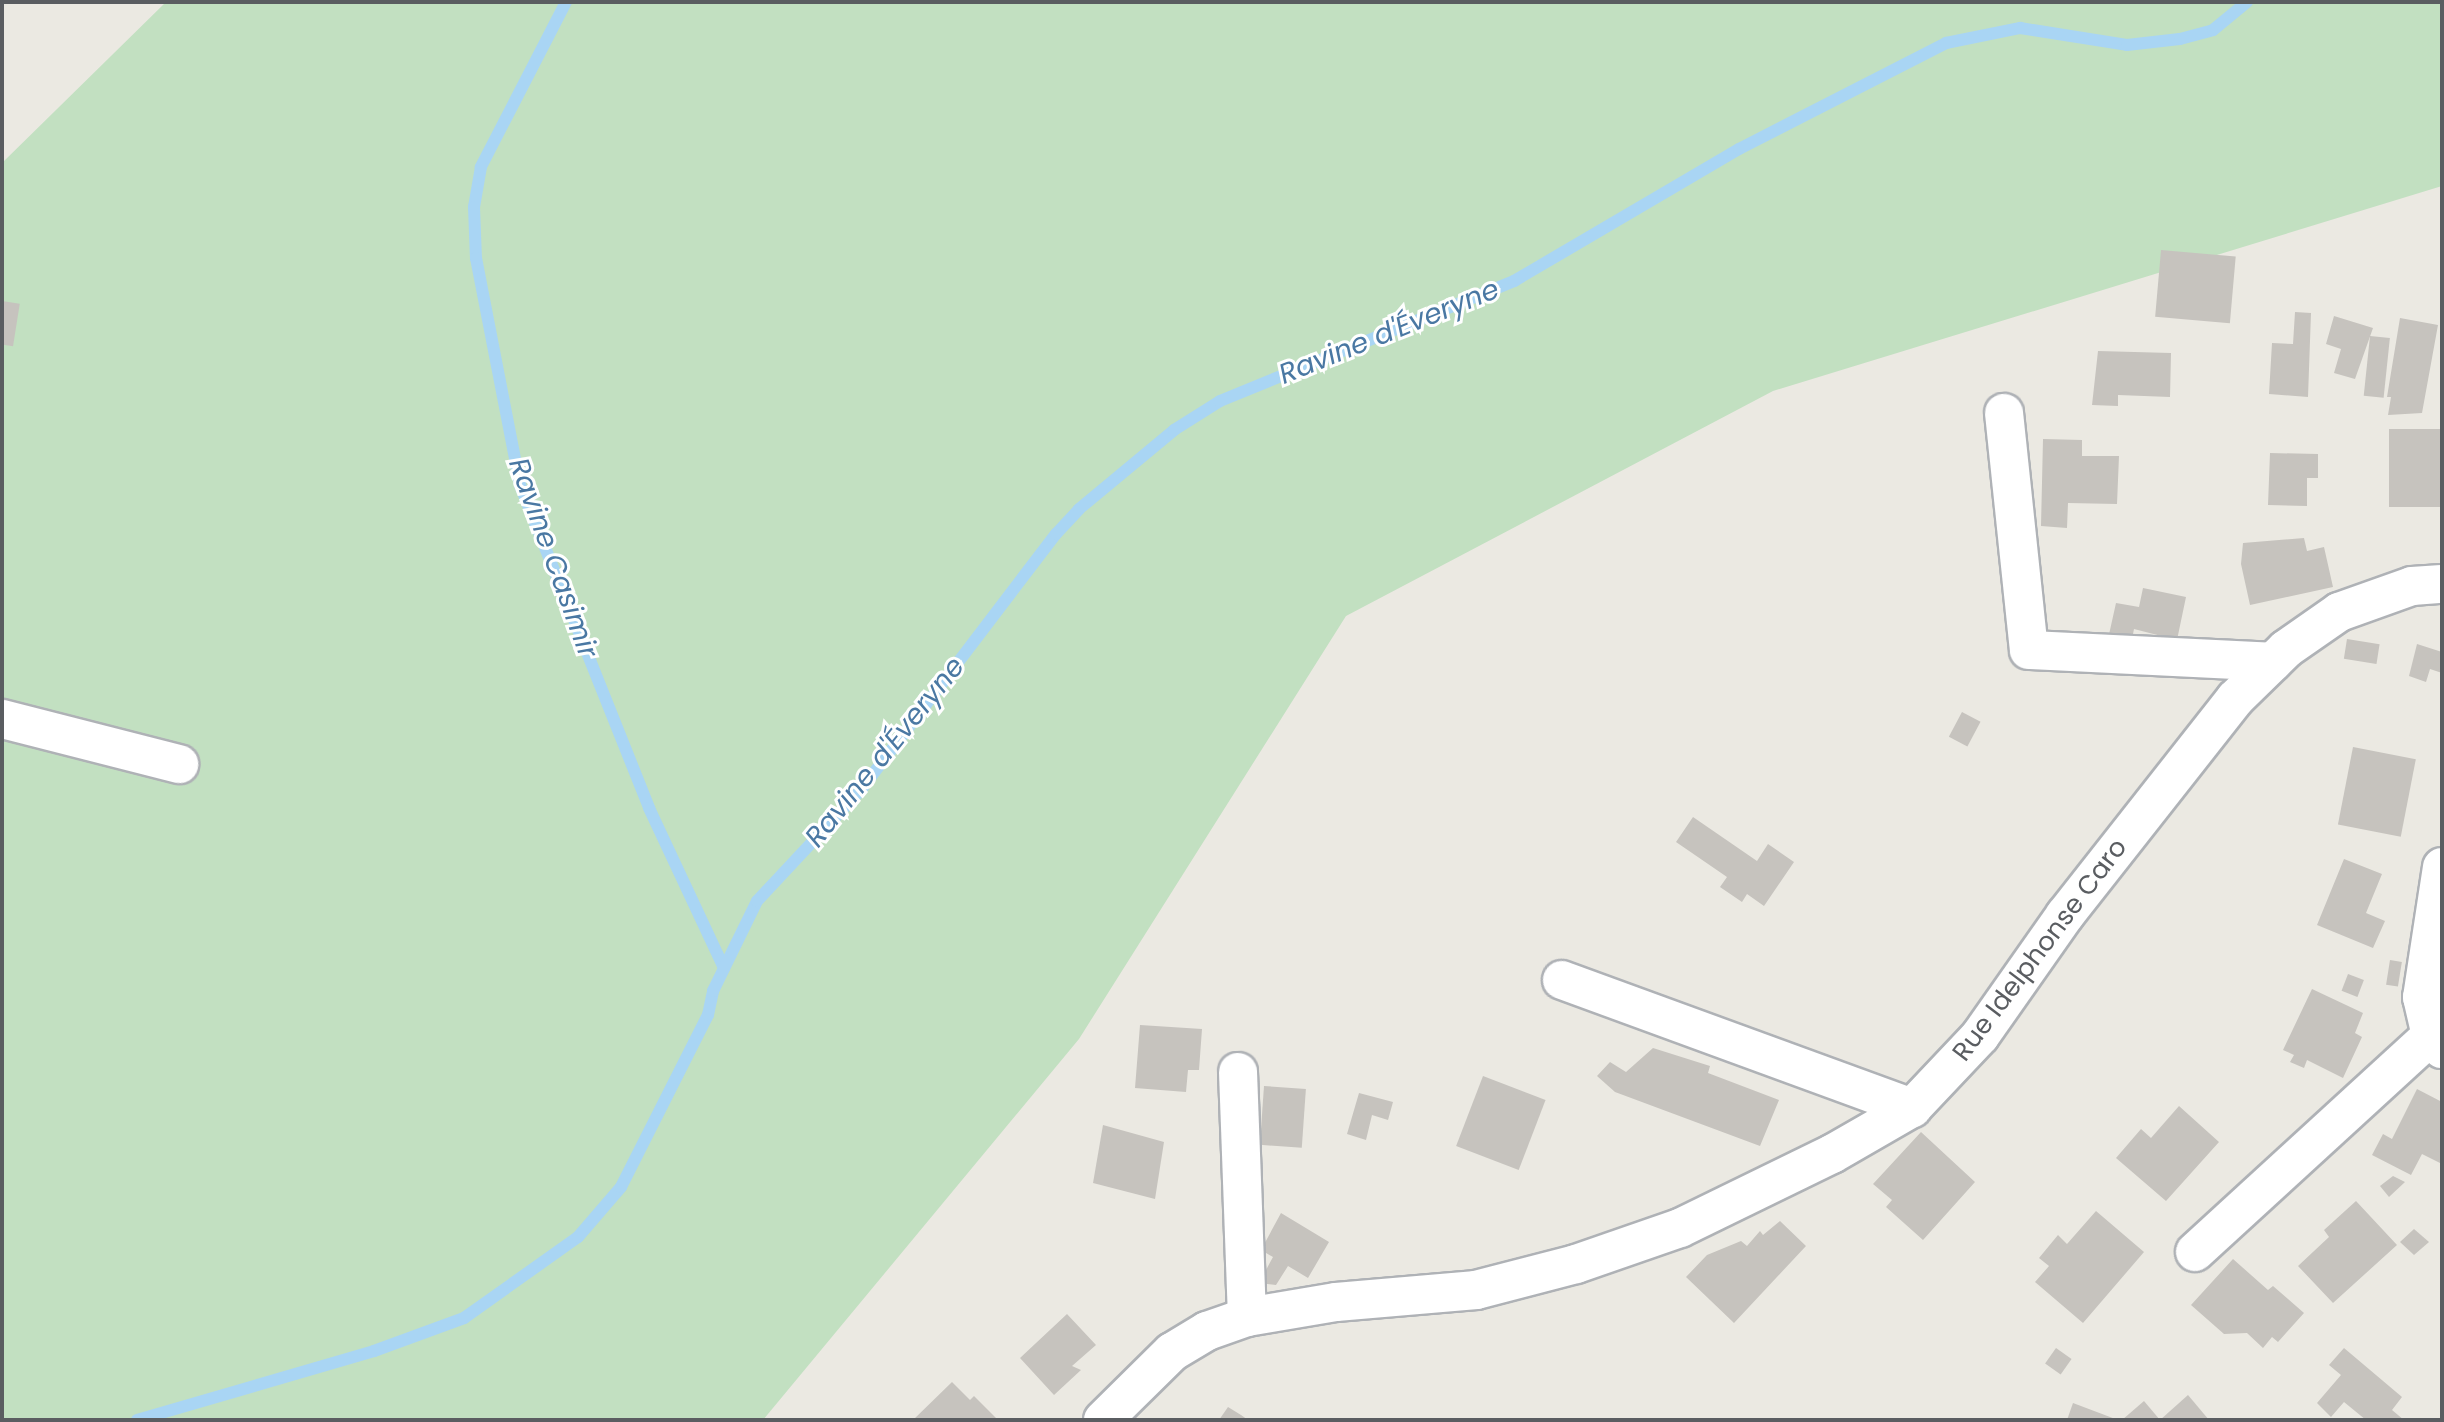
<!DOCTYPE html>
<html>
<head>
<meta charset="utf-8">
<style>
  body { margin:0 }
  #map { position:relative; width:2444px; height:1422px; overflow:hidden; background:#ebe9e2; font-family:Poppins,sans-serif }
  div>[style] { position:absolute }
  .green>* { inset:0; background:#c2e0c1 }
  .stream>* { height:12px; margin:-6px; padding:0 6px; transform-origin:6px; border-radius:6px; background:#a9d5f4 }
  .building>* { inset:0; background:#c6c3be; transform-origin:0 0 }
  .roads { filter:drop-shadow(2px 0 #afb2b6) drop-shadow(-2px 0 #afb2b6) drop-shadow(0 2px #afb2b6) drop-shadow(0 -2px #afb2b6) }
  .minor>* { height:38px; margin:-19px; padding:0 19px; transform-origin:19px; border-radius:19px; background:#fff }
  span { translate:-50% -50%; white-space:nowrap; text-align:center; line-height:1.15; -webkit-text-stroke:6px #fff; paint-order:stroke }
  .street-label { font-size:26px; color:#5a5d61 }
  .water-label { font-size:28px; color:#4a78a3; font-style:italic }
  .frame { position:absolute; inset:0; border:4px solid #5a5d61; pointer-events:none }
</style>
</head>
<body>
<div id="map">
  <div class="green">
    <i style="clip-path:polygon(166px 2px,2442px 2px,2442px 186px,1773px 391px,1346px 616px,1079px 1039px,763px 1420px,2px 1420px,2px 163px)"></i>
  </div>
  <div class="stream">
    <i style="left:566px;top:2px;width:186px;rotate:117.3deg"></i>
    <i style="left:481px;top:167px;width:41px;rotate:99.9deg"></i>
    <i style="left:474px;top:207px;width:51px;rotate:87.8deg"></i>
    <i style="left:476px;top:258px;width:231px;rotate:79deg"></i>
    <i style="left:520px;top:485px;width:348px;rotate:68.2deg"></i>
    <i style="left:649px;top:808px;width:177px;rotate:64.9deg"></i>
    <i style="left:137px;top:1420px;width:247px;rotate:-16.2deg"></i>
    <i style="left:374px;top:1351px;width:96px;rotate:-20.1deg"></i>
    <i style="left:464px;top:1318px;width:140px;rotate:-35.4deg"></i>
    <i style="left:578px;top:1237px;width:66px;rotate:-49.3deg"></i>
    <i style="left:621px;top:1187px;width:193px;rotate:-63.2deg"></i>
    <i style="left:708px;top:1015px;width:25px;rotate:-78deg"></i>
    <i style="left:713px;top:991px;width:100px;rotate:-63.9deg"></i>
    <i style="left:757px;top:901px;width:151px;rotate:-46.9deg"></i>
    <i style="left:860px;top:791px;width:323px;rotate:-52.7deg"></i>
    <i style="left:1056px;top:534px;width:34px;rotate:-47deg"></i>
    <i style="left:1079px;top:509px;width:124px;rotate:-39.7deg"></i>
    <i style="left:1174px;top:430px;width:54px;rotate:-32.2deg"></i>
    <i style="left:1220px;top:401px;width:318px;rotate:-22.2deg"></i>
    <i style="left:1514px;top:281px;width:261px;rotate:-30.4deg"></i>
    <i style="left:1739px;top:149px;width:233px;rotate:-27.1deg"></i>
    <i style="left:1946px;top:43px;width:76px;rotate:-11.5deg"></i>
    <i style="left:2020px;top:28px;width:108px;rotate:9deg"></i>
    <i style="left:2127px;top:45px;width:53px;rotate:-6.5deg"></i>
    <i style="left:2180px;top:39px;width:34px;rotate:-15deg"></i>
    <i style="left:2213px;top:30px;width:44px;rotate:-39.5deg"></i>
  </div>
  <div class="building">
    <i style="left:2161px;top:250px;width:75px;height:67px;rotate:5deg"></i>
    <i style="left:2px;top:301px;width:18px;height:43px;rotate:9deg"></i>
    <i style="clip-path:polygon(2295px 312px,2311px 313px,2308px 397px,2269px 394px,2272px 343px,2293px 344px)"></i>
    <i style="clip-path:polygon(2334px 316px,2373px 328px,2355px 379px,2334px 373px,2341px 349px,2326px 344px)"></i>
    <i style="clip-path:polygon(2400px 318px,2438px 325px,2422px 413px,2388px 415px,2391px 397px,2387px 397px)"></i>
    <i style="left:2370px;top:336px;width:20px;height:60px;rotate:6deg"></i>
    <i style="clip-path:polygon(2098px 351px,2171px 353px,2170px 397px,2118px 395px,2118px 406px,2092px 405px)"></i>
    <i style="left:2389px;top:429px;width:53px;height:78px"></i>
    <i style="clip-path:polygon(2043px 439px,2082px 440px,2082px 456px,2119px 456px,2117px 504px,2068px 503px,2067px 528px,2041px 526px)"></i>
    <i style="clip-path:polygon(2270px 453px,2318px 454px,2318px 478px,2307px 478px,2307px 506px,2268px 505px)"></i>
    <i style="clip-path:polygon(2304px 538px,2307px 551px,2324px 547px,2333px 587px,2250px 605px,2241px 564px,2243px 543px)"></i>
    <i style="clip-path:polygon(2143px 588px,2186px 597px,2177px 640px,2134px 629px,2131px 644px,2108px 639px,2116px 603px,2139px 607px)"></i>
    <i style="left:2347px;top:639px;width:33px;height:20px;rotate:9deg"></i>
    <i style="clip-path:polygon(2417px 644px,2442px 652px,2442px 673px,2430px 669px,2426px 682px,2409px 676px)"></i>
    <i style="left:1962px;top:712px;width:21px;height:28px;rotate:28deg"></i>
    <i style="left:2353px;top:747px;width:64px;height:79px;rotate:11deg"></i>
    <i style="clip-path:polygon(1693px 817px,1757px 861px,1768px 844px,1794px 862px,1764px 906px,1747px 894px,1742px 902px,1720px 887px,1727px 877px,1676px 842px)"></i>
    <i style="clip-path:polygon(2344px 859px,2382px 874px,2366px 913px,2385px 921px,2373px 948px,2317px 925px)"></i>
    <i style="left:2390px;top:960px;width:12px;height:25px;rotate:9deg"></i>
    <i style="left:2348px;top:974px;width:17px;height:18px;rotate:21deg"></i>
    <i style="clip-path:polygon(2312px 989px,2363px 1013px,2355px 1033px,2362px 1037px,2343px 1078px,2307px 1060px,2304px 1068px,2290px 1062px,2294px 1055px,2283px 1050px)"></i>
    <i style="clip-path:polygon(1140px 1025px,1202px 1029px,1199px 1070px,1188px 1070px,1186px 1092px,1135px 1088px)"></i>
    <i style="clip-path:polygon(1653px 1048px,1710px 1066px,1708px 1073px,1779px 1100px,1760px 1146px,1615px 1092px,1597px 1076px,1610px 1062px,1626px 1072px)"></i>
    <i style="left:1483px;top:1076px;width:67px;height:75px;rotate:21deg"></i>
    <i style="left:1264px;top:1086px;width:42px;height:59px;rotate:4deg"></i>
    <i style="clip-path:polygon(2417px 1089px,2442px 1102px,2442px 1164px,2422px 1154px,2411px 1175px,2372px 1155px,2383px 1134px,2392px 1139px)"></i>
    <i style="clip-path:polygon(1359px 1093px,1393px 1102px,1388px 1120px,1372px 1115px,1366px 1140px,1347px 1134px)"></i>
    <i style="clip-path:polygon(2179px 1106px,2219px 1142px,2166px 1201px,2116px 1158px,2141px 1129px,2151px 1138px)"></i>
    <i style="clip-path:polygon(1103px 1125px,1164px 1142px,1155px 1199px,1093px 1183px)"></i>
    <i style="clip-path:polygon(1921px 1132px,1975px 1182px,1923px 1240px,1886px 1207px,1892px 1200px,1873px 1184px)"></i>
    <i style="clip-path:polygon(2393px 1176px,2405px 1182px,2389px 1197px,2380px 1186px)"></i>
    <i style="clip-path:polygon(2356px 1201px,2397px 1245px,2333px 1303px,2298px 1266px,2329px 1237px,2324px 1230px)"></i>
    <i style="clip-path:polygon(2096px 1211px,2144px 1252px,2083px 1323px,2035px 1282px,2049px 1266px,2039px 1258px,2058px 1235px,2067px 1244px)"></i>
    <i style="clip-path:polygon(1281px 1213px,1329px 1242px,1308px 1278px,1288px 1266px,1276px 1285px,1248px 1282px,1248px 1270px,1266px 1270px,1273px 1257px,1261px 1250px)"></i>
    <i style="clip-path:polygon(1780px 1221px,1806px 1246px,1734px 1323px,1686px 1277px,1707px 1255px,1741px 1241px,1747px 1246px,1760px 1231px,1763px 1235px)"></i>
    <i style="clip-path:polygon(2414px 1229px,2429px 1242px,2414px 1255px,2400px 1242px)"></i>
    <i style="clip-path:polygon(2233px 1259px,2268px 1290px,2273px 1286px,2304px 1313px,2278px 1342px,2272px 1337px,2263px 1348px,2247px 1333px,2224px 1334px,2191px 1305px)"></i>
    <i style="clip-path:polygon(1067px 1314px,1096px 1345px,1072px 1366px,1081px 1370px,1054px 1395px,1020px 1358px)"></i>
    <i style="left:2056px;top:1348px;width:19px;height:19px;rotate:35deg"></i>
    <i style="clip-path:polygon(2344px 1348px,2402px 1397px,2392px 1410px,2404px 1420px,2366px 1420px,2344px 1402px,2331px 1417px,2317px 1403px,2341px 1375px,2329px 1365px)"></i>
    <i style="clip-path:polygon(952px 1382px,970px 1400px,974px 1396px,998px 1420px,913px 1420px)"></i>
    <i style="clip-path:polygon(2188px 1395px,2209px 1420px,2160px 1420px)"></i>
    <i style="clip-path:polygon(2144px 1401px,2160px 1420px,2122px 1420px)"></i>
    <i style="clip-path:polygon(2073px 1403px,2118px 1420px,2067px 1420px)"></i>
    <i style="clip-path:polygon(1228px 1407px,1241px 1415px,1248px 1420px,1219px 1420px)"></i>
  </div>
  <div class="roads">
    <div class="minor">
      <i style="left:2004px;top:413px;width:238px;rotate:84deg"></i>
      <i style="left:2029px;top:650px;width:244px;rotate:2.8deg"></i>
      <i style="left:2px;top:719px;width:183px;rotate:14.3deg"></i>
      <i style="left:2442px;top:867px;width:132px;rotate:98.7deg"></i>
      <i style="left:2422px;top:997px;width:40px;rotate:77deg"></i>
      <i style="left:2431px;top:1036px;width:17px;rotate:50deg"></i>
      <i style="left:1562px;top:980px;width:373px;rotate:20.1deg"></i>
      <i style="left:1238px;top:1072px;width:245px;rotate:87.9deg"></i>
      <i style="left:2195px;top:1252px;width:320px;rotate:-42.5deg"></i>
      <i style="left:1103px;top:1420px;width:97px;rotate:-44.6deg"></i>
      <i style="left:1172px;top:1352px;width:41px;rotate:-31deg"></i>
      <i style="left:1207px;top:1331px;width:42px;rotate:-19.3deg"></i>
      <i style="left:1247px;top:1317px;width:90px;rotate:-9.6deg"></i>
      <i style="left:1336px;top:1302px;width:141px;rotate:-4.9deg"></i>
      <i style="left:1476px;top:1290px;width:103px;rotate:-14.6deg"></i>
      <i style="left:1576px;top:1264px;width:110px;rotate:-19.1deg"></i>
      <i style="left:1680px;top:1228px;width:169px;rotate:-26deg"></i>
      <i style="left:1832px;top:1154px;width:92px;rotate:-29.9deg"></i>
      <i style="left:1912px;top:1108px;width:99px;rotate:-46.6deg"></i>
      <i style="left:1980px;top:1036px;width:148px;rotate:-54.9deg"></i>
      <i style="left:2065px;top:915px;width:275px;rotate:-51.8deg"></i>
      <i style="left:2235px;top:699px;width:71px;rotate:-44.4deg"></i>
      <i style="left:2286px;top:649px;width:65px;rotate:-34.9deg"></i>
      <i style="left:2339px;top:612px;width:77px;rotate:-19.6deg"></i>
      <i style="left:2412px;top:586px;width:30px;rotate:-4deg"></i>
    </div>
  </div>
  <div class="street-label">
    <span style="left:2040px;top:950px;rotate:-53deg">Rue Idelphonse Caro</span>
  </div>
  <div class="water-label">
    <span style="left:1389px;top:332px;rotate:-22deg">Ravine d'Éveryne</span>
    <span style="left:553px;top:558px;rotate:70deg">Ravine Casimir</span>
    <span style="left:885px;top:752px;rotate:-51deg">Ravine d'Éveryne</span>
  </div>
  <div class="frame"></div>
</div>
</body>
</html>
